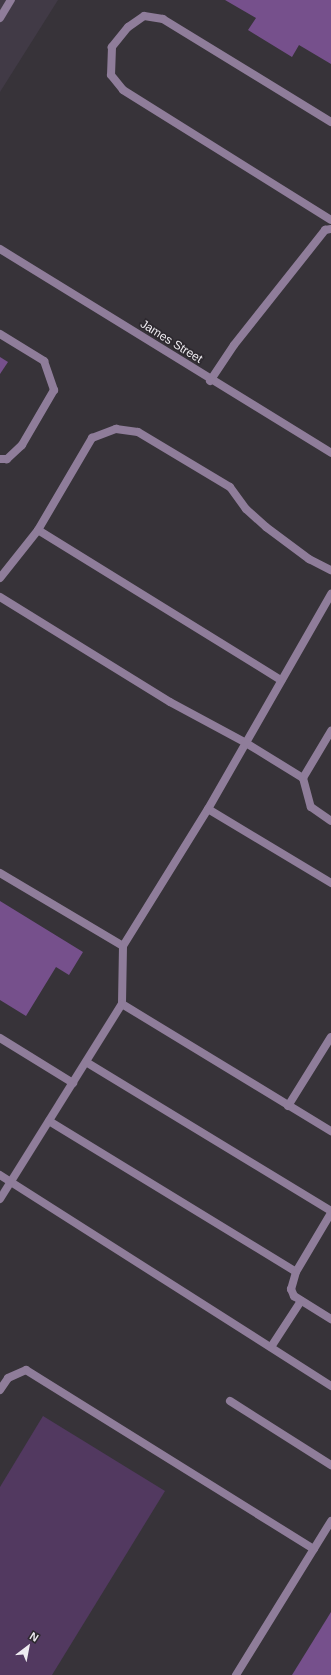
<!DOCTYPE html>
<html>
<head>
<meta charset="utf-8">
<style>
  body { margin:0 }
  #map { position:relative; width:331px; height:1675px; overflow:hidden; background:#373339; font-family:Arial,sans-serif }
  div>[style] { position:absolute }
  .built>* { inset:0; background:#413a46 }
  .green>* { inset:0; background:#523960 }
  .building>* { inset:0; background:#76508c }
  .service>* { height:8px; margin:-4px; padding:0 4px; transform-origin:4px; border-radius:4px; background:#8f7d9a }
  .tertiary>* { height:8px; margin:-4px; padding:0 4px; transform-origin:4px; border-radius:4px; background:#8f7d9a }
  span { translate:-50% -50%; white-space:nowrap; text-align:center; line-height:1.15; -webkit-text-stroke:3.5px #2d292f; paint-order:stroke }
  .street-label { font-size:12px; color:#eeebf0 }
  .north { position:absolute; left:8px; top:1627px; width:40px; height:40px; -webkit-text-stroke:3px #2d292f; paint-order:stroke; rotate:32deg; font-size:11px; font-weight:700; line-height:16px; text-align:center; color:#eeebf0 }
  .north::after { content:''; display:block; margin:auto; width:14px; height:18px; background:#eeebf0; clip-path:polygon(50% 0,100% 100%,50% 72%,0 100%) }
</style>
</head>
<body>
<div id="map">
  <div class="built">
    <i style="clip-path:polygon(0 0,58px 0,0 92px)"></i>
  </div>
  <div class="green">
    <i style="clip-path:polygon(43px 1416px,165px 1491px,52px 1675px,0 1675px,0 1487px)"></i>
  </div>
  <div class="building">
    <i style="clip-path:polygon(225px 0,331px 0,331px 64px,299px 45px,292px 57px,248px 30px,256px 18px)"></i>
    <i style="clip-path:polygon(0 357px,8px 362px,0 374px)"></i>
    <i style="clip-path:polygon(0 901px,83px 952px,69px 975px,56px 967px,26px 1016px,0 1000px)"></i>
    <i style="clip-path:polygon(331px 1612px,331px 1675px,292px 1675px)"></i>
  </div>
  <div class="service">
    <i style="left:0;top:18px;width:21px;rotate:-59deg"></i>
    <i style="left:331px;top:122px;width:197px;rotate:-148.5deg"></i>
    <i style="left:163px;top:19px;width:19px;rotate:-171deg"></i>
    <i style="left:144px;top:16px;width:19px;rotate:145deg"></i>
    <i style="left:128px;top:27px;width:26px;rotate:129deg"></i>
    <i style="left:112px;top:47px;width:28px;rotate:92deg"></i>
    <i style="left:111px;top:75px;width:19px;rotate:51deg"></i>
    <i style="left:123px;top:90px;width:245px;rotate:32deg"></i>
    <i style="left:0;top:334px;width:52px;rotate:31.5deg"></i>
    <i style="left:44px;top:361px;width:31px;rotate:71deg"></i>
    <i style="left:54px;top:390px;width:64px;rotate:120.2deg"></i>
    <i style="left:22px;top:445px;width:21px;rotate:137deg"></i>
    <i style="left:7px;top:459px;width:7px;rotate:180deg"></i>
    <i style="left:210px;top:381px;width:43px;rotate:-56.3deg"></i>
    <i style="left:234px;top:345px;width:147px;rotate:-51.6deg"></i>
    <i style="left:325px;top:230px;width:6px;rotate:-9deg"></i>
    <i style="left:38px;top:530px;width:286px;rotate:31.7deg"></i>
    <i style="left:0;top:578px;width:61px;rotate:-51.6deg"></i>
    <i style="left:38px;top:530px;width:107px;rotate:-59.6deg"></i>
    <i style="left:92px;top:438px;width:26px;rotate:-21deg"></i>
    <i style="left:116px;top:429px;width:22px;rotate:8deg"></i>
    <i style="left:138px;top:432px;width:107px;rotate:30.9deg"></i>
    <i style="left:230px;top:487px;width:27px;rotate:54deg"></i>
    <i style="left:246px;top:509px;width:27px;rotate:42deg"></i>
    <i style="left:266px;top:527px;width:54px;rotate:36.7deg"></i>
    <i style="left:309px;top:559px;width:25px;rotate:27deg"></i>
    <i style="left:0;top:597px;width:200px;rotate:31.7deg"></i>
    <i style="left:170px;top:702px;width:86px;rotate:28.3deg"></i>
    <i style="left:246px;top:743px;width:67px;rotate:31.6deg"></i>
    <i style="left:303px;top:778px;width:55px;rotate:-59.2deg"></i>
    <i style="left:303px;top:778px;width:30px;rotate:75deg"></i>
    <i style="left:311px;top:807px;width:24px;rotate:35deg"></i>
    <i style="left:208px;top:809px;width:144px;rotate:31deg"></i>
    <i style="left:0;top:873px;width:143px;rotate:30.7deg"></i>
    <i style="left:123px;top:946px;width:161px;rotate:-58.2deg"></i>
    <i style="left:208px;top:809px;width:248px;rotate:-60.2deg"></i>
    <i style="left:123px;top:946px;width:58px;rotate:91deg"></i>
    <i style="left:122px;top:1004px;width:245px;rotate:31.3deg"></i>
    <i style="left:0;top:1038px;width:86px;rotate:31.7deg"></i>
    <i style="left:86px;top:1062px;width:287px;rotate:31.3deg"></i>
    <i style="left:288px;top:1106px;width:81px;rotate:-58.1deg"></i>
    <i style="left:49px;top:1121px;width:289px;rotate:31.4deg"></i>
    <i style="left:0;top:1175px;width:393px;rotate:32.5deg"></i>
    <i style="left:0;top:1199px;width:230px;rotate:-58deg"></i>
    <i style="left:331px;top:1213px;width:69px;rotate:120.7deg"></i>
    <i style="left:296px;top:1272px;width:18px;rotate:106deg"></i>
    <i style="left:291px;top:1289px;width:8px;rotate:67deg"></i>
    <i style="left:294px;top:1296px;width:44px;rotate:31.9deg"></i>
    <i style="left:271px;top:1347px;width:55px;rotate:-56.9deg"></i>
    <i style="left:0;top:1390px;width:14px;rotate:-56deg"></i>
    <i style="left:8px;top:1378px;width:20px;rotate:-24deg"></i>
    <i style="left:26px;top:1370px;width:339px;rotate:31.9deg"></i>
    <i style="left:230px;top:1401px;width:120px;rotate:32.4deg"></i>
    <i style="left:236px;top:1675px;width:181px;rotate:-58.3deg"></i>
  </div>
  <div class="tertiary">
    <i style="left:0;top:249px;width:389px;rotate:31.6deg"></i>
  </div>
  <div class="street-label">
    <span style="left:171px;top:342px;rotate:32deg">James Street</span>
  </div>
  <div class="north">N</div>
</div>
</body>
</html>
